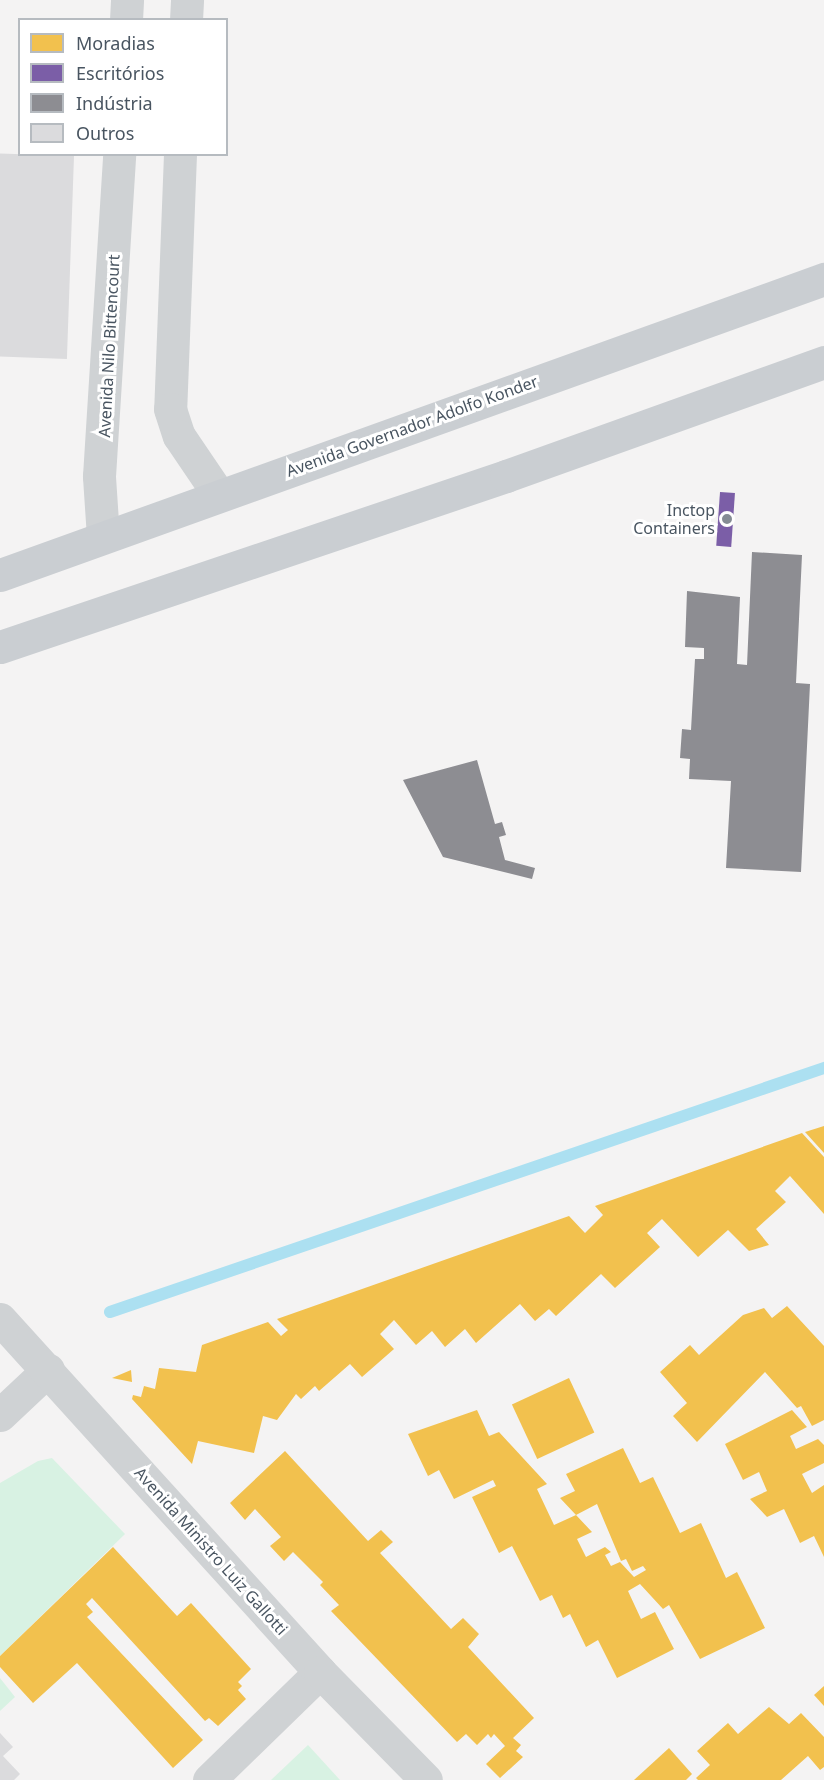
<!DOCTYPE html>
<html>
<head>
<meta charset="utf-8">
<style>
  body { margin:0 }
  #map { position:relative; width:824px; height:1780px; overflow:hidden; background:#f4f3f3; font-family:"Noto Sans",sans-serif }
  div>[style] { position:absolute }
  .green>* { inset:0; background:#d8f2e3 }
  .homes>* { inset:0; background:#f2c14e; transform-origin:0 0 }
  .offices>* { inset:0; background:#7b5ea7; transform-origin:0 0 }
  .industry>* { inset:0; background:#8d8d92 }
  .stream>* { height:12px; margin:-6px; padding:0 6px; transform-origin:6px; border-radius:6px; background:#ace0f1 }
  .building>* { inset:0; background:#dbdbdd; transform-origin:0 0 }
  .minor>* { height:33px; margin:-16.5px; padding:0 16.5px; transform-origin:16.5px; border-radius:16.5px; background:#cfd2d4 }
  .tertiary>* { height:33px; margin:-16.5px; padding:0 16.5px; transform-origin:16.5px; border-radius:16.5px; background:#cfd2d4 }
  .primary>* { height:33px; margin:-16.5px; padding:0 16.5px; transform-origin:16.5px; border-radius:16.5px; background:#caced2 }
  .dots>* { width:16px; height:16px; translate:-50% -50%; box-sizing:border-box; border:3px solid #fff; border-radius:50% }
  span { translate:-50% -50%; white-space:nowrap; text-align:center; line-height:1.15; -webkit-text-stroke:6px #fff; paint-order:stroke }
  .street-label { font-size:16px; color:#495561 }
  .poi-label { font-size:16px; color:#495561 }
  .right { translate:-100% -50%; text-align:right }
  .legend { position:absolute; left:18px; top:18px; width:210px; height:138px; box-sizing:border-box; background:#fff; border:2px solid #b6bbc0; margin:0; padding:8px 10px; list-style:none; font-size:18px; color:#495561 }
  .legend li { display:flex; align-items:center; gap:12px; height:30px }
  .legend b { width:30px; border:2px solid #b6bbc0 }
</style>
</head>
<body>
<div id="map">
  <div class="green">
    <i style="clip-path:polygon(52px 1458px,125px 1534px,0 1656px,0 1483px,38px 1461px)"></i>
    <i style="clip-path:polygon(0 1678px,15px 1697px,0 1711px)"></i>
    <i style="clip-path:polygon(308px 1745px,340px 1780px,271px 1780px)"></i>
  </div>
  <div class="homes">
    <i style="clip-path:polygon(824px 1126px,824px 1153px,805px 1132px)"></i>
    <i style="clip-path:polygon(802px 1133px,824px 1157px,824px 1214px,790px 1176px,775px 1191px,786px 1202px,756px 1229px,769px 1245px,749px 1251px,728px 1230px,698px 1257px,662px 1219px,647px 1233px,660px 1247px,615px 1288px,601px 1274px,556px 1316px,549px 1309px,535px 1321px,520px 1304px,476px 1343px,465px 1329px,445px 1347px,432px 1331px,416px 1345px,394px 1320px,380px 1334px,394px 1349px,362px 1377px,350px 1364px,319px 1391px,315px 1386px,301px 1399px,296px 1394px,277px 1420px,263px 1416px,254px 1453px,198px 1441px,192px 1464px,132px 1399px,133px 1395px,141px 1397px,144px 1386px,155px 1389px,159px 1368px,196px 1372px,202px 1345px,268px 1322px,281px 1336px,288px 1330px,277px 1319px,569px 1216px,585px 1233px,603px 1215px,595px 1206px)"></i>
    <i style="clip-path:polygon(787px 1306px,824px 1346px,824px 1420px,812px 1426px,801px 1406px,797px 1408px,765px 1372px,697px 1442px,673px 1416px,687px 1403px,660px 1372px,690px 1345px,699px 1355px,743px 1315px,764px 1308px,772px 1318px)"></i>
    <i style="clip-path:polygon(131px 1370px,132px 1382px,112px 1378px)"></i>
    <i style="left:569px;top:1378px;width:60px;height:63px;rotate:65deg"></i>
    <i style="clip-path:polygon(477px 1410px,489px 1436px,499px 1432px,547px 1484px,537px 1489px,554px 1525px,576px 1515px,592px 1532px,577px 1539px,586px 1557px,605px 1547px,611px 1552px,605px 1555px,611px 1566px,620px 1562px,634px 1577px,646px 1570px,643px 1566px,632px 1571px,626px 1559px,621px 1561px,597px 1504px,576px 1515px,560px 1498px,575px 1491px,566px 1474px,623px 1448px,640px 1483px,653px 1477px,680px 1533px,701px 1523px,726px 1578px,737px 1572px,765px 1628px,700px 1659px,669px 1605px,663px 1609px,640px 1584px,628px 1591px,641px 1619px,655px 1612px,674px 1649px,617px 1678px,598px 1640px,586px 1647px,570px 1614px,563px 1618px,552px 1595px,540px 1601px,512px 1546px,499px 1553px,472px 1497px,496px 1486px,493px 1480px,454px 1499px,439px 1470px,428px 1476px,408px 1434px)"></i>
    <i style="clip-path:polygon(792px 1410px,807px 1427px,790px 1436px,796px 1449px,818px 1439px,824px 1445px,824px 1463px,802px 1474px,812px 1493px,824px 1485px,824px 1557px,814px 1536px,800px 1543px,784px 1509px,767px 1517px,750px 1499px,767px 1491px,759px 1472px,743px 1480px,725px 1444px)"></i>
    <i style="clip-path:polygon(285px 1451px,368px 1541px,381px 1530px,393px 1542px,380px 1553px,451px 1629px,463px 1618px,479px 1634px,468px 1647px,534px 1718px,513px 1738px,521px 1745px,516px 1751px,523px 1757px,500px 1778px,486px 1764px,505px 1746px,494px 1734px,491px 1738px,488px 1734px,477px 1745px,466px 1734px,457px 1742px,331px 1611px,339px 1605px,320px 1585px,323px 1582px,293px 1552px,284px 1561px,270px 1546px,281px 1537px,255px 1509px,245px 1520px,230px 1503px)"></i>
    <i style="clip-path:polygon(113px 1547px,177px 1616px,191px 1603px,251px 1669px,238px 1682px,242px 1686px,238px 1690px,246px 1699px,218px 1726px,209px 1718px,205px 1721px,92px 1598px,86px 1604px,93px 1612px,87px 1617px,203px 1740px,173px 1768px,77px 1663px,33px 1703px,0 1667px,0 1656px)"></i>
    <i style="clip-path:polygon(824px 1686px,824px 1706px,814px 1695px)"></i>
    <i style="clip-path:polygon(769px 1707px,789px 1724px,801px 1713px,824px 1737px,824px 1767px,820px 1770px,808px 1756px,781px 1780px,698px 1780px,696px 1778px,710px 1765px,697px 1751px,728px 1723px,738px 1734px)"></i>
    <i style="clip-path:polygon(669px 1748px,692px 1774px,686px 1780px,634px 1780px)"></i>
  </div>
  <div class="offices">
    <i style="left:720px;top:492px;width:15px;height:54px;rotate:4deg"></i>
  </div>
  <div class="industry">
    <i style="clip-path:polygon(752px 552px,802px 555px,796px 683px,810px 684px,801px 872px,726px 868px,731px 781px,689px 779px,690px 759px,680px 758px,682px 729px,691px 730px,695px 659px,704px 659px,704px 648px,685px 647px,687px 591px,740px 597px,737px 664px,747px 665px)"></i>
    <i style="clip-path:polygon(477px 760px,495px 824px,502px 822px,506px 835px,499px 837px,505px 860px,535px 868px,532px 879px,443px 857px,403px 780px)"></i>
  </div>
  <div class="stream">
    <i style="left:110px;top:1312px;width:755px;rotate:-18.87deg"></i>
  </div>
  <div class="building">
    <i style="left:74px;top:156px;width:203px;height:74px;rotate:92deg"></i>
    <i style="clip-path:polygon(0 1733px,13px 1747px,3px 1756px,20px 1774px,14px 1780px,0 1780px)"></i>
  </div>
  <div class="minor">
    <i style="left:0;top:1415px;width:66px;rotate:-43.2deg"></i>
    <i style="left:209px;top:1780px;width:155px;rotate:-44.2deg"></i>
  </div>
  <div class="tertiary">
    <i style="left:126px;top:20px;width:20px;rotate:-87deg"></i>
    <i style="left:186px;top:20px;width:20px;rotate:-87deg"></i>
    <i style="left:180px;top:154px;width:255px;rotate:92.2deg"></i>
    <i style="left:170px;top:409px;width:28px;rotate:72deg"></i>
    <i style="left:179px;top:436px;width:71px;rotate:55.9deg"></i>
    <i style="left:103px;top:537px;width:61px;rotate:-93.8deg"></i>
    <i style="left:99px;top:476px;width:323px;rotate:-86.4deg"></i>
    <i style="left:0;top:1319px;width:476px;rotate:47.8deg"></i>
    <i style="left:320px;top:1672px;width:151px;rotate:45.5deg"></i>
  </div>
  <div class="primary">
    <i style="left:0;top:575px;width:876px;rotate:-19.76deg"></i>
    <i style="left:0;top:647px;width:534px;rotate:-18.67deg"></i>
    <i style="left:506px;top:476px;width:338px;rotate:-19.7deg"></i>
  </div>
  <div class="dots">
    <i style="left:727px;top:519px;background:#858c94"></i>
  </div>
  <div class="street-label">
    <span style="left:109px;top:346px;rotate:-87deg">Avenida Nilo Bittencourt</span>
    <span style="left:412px;top:426px;rotate:-20deg">Avenida Governador Adolfo Konder</span>
    <span style="left:211px;top:1551px;rotate:48deg">Avenida Ministro Luiz Gallotti</span>
  </div>
  <div class="poi-label">
    <span class="right" style="left:715px;top:519px">Inctop<br>Containers</span>
  </div>
  <ul class="legend">
  <li><b style="height:16px;background:#f2c14e"></b>Moradias</li>
  <li><b style="height:16px;background:#7b5ea7"></b>Escritórios</li>
  <li><b style="height:16px;background:#8d8d92"></b>Indústria</li>
  <li><b style="height:16px;background:#dbdbdd"></b>Outros</li>
  </ul>
</div>
</body>
</html>
